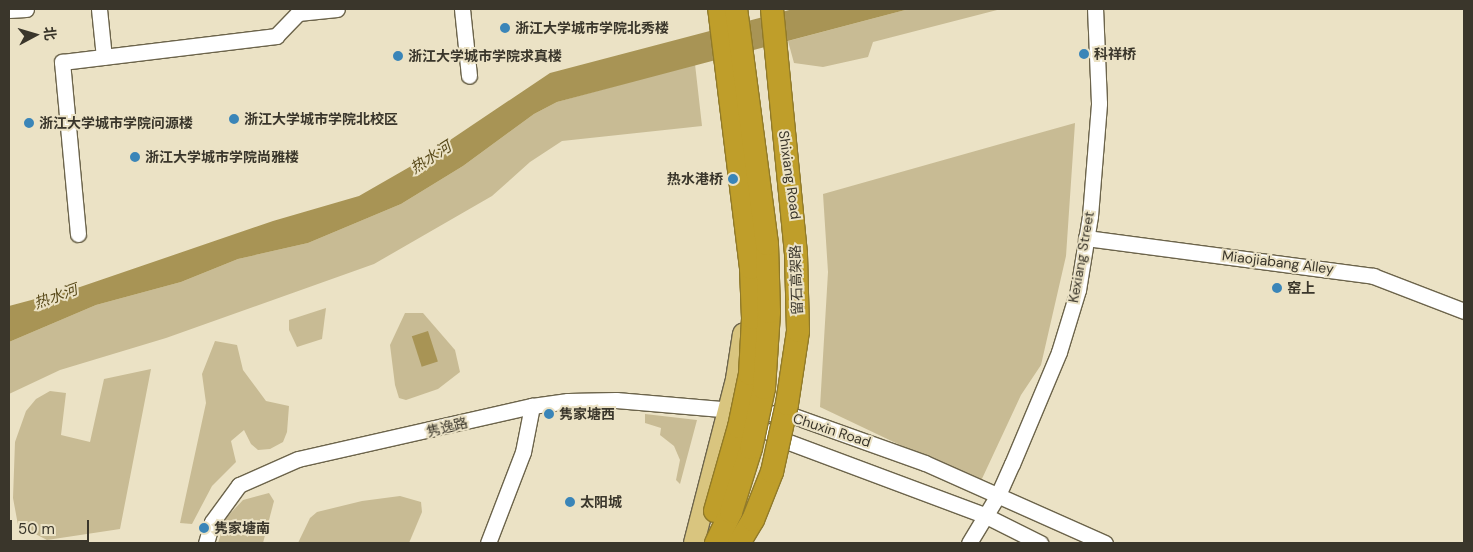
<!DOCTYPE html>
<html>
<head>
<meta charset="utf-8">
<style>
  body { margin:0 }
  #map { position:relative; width:1473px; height:552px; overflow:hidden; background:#ebe2c5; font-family:"DM Sans","Noto Sans SC",sans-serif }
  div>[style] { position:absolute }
  .green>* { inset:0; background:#c8bb94 }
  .water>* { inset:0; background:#a89455; transform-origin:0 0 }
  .roads { filter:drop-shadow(1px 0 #6c644b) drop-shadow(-1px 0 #6c644b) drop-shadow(0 1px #6c644b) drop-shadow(0 -1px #6c644b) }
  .minor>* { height:15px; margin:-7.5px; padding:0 7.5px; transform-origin:7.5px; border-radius:7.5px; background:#fff }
  .major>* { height:20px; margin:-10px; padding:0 10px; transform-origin:10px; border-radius:10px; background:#d9c57f }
  .bridges { filter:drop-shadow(1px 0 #907a2a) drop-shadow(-1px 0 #907a2a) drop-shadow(0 1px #907a2a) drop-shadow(0 -1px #907a2a) }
  .highway-bridge>* { height:22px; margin:-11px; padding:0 11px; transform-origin:11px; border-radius:11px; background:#bf9e2a }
  .dots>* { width:14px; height:14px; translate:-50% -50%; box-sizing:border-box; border:2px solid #ebe2c5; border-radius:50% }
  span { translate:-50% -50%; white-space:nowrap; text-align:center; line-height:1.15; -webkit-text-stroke:4px #ebe2c5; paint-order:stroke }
  .poi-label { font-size:14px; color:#3a362b; font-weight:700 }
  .left { translate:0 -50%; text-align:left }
  .right { translate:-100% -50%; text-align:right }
  .street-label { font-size:14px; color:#3a362b }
  .water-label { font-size:15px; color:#584919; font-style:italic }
  .frame { position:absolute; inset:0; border:10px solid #3a362b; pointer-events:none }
  .north { position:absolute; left:10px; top:10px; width:50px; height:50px; -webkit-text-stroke:4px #ebe2c5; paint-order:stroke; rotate:84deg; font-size:14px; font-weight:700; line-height:20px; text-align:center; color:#3a362b }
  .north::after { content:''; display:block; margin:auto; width:18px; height:22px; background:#3a362b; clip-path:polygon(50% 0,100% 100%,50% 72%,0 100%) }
  .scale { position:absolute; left:10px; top:520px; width:79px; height:22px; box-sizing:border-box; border:2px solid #3a362b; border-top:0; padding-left:6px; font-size:15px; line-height:18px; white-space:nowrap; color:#3a362b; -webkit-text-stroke:4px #ebe2c5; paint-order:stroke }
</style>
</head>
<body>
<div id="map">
  <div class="green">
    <i style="clip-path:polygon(909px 9px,1001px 9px,873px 42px,868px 57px,823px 67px,794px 63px,788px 41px)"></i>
    <i style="clip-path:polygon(695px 64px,702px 126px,562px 141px,530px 162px,492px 196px,374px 264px,166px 338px,60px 370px,9px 394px,9px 342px,96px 305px,181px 282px,238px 259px,308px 243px,401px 204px,463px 166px,534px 114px,557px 102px)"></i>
    <i style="clip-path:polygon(1075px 123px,1066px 256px,1041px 365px,1021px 395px,980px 483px,820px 407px,828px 272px,823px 194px)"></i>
    <i style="clip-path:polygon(326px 308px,322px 339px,297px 347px,289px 330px,289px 320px)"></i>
    <i style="clip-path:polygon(405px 313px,423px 313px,455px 350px,460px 372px,438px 389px,406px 400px,399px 398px,395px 385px,390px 345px)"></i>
    <i style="clip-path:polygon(215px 341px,237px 345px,243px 370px,266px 401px,289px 406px,287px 432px,283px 442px,270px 449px,258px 450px,251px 444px,244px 430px,231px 441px,236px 462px,212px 486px,192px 524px,180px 523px,206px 403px,202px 374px)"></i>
    <i style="clip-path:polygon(151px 369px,120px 529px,47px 540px,18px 525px,13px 498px,15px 442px,26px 411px,36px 399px,50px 391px,66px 393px,61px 435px,90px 442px,104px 379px)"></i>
    <i style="clip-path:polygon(645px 414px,697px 420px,680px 484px,676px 480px,680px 460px,674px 446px,660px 435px,661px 428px,645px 423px)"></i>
    <i style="clip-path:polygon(269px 493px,274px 501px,263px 543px,218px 543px,226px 518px,243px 500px)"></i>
    <i style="clip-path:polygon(400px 496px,421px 502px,422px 512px,409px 543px,298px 543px,310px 518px,317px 512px,362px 501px)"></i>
  </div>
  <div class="water">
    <i style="clip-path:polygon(793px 9px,909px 9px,557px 102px,534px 114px,463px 166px,401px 204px,308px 243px,238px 259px,181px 282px,96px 305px,9px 342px,9px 306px,80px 287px,273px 221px,359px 196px,413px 165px,550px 73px)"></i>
    <i style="left:428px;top:331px;width:32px;height:17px;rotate:72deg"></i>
  </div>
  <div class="roads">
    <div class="minor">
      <i style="left:99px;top:9px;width:48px;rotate:84.1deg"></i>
      <i style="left:462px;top:9px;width:67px;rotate:84deg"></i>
      <i style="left:9px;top:10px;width:17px;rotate:-3deg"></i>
      <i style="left:78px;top:234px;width:173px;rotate:-95.3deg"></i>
      <i style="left:62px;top:62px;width:216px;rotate:-6.9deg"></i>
      <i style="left:276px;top:36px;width:32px;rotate:-46deg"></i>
      <i style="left:298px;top:13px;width:39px;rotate:-6deg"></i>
      <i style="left:1086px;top:238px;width:290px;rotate:7.5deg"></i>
      <i style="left:1373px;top:276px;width:97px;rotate:21deg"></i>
      <i style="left:749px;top:422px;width:42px;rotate:27.2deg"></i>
      <i style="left:786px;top:441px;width:211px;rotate:20.5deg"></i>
      <i style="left:984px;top:515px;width:63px;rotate:26.6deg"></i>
      <i style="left:206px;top:543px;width:22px;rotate:-74deg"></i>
      <i style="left:212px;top:522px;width:46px;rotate:-53.9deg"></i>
      <i style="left:239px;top:485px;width:64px;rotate:-23.8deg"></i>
      <i style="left:298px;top:459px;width:240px;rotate:-12.8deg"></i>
      <i style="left:532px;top:406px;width:36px;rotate:-8deg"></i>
      <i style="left:568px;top:401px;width:48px;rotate:-1.2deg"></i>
      <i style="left:616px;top:400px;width:176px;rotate:4.9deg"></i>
      <i style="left:791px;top:415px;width:142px;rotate:19.7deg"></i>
      <i style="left:925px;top:463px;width:197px;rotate:24deg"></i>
      <i style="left:488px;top:543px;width:97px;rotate:-69deg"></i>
      <i style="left:523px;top:452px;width:47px;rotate:-78.9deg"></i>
      <i style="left:969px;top:543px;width:56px;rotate:-58.9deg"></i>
      <i style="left:998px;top:495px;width:34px;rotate:-66deg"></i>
      <i style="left:1012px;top:464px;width:121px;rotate:-67.2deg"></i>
      <i style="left:1059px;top:352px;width:65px;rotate:-73deg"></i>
      <i style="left:1078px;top:290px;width:75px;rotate:-80.8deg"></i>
      <i style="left:1090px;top:216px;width:113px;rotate:-85.4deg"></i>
      <i style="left:1099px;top:103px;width:94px;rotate:-92.4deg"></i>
    </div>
    <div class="major">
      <i style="left:694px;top:543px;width:169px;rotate:-75.6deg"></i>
      <i style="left:736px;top:379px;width:46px;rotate:-81.2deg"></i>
    </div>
  </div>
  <div class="bridges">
    <div class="highway-bridge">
      <i style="left:715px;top:511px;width:87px;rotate:-74.1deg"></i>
      <i style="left:739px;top:427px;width:54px;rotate:-78.3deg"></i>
      <i style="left:750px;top:374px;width:56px;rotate:-86.9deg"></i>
      <i style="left:753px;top:318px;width:50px;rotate:-92.3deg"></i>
      <i style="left:751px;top:268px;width:261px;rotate:-97deg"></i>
      <i style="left:716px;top:543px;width:34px;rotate:-64deg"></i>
      <i style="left:731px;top:512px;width:67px;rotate:-72.6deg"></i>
      <i style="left:751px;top:448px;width:61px;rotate:-77.8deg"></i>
      <i style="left:764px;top:388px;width:76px;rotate:-86.2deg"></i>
      <i style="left:769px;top:312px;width:68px;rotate:-91.7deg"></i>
      <i style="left:767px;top:244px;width:237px;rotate:-97.5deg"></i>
      <i style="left:739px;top:543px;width:27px;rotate:-59deg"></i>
      <i style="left:753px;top:520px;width:52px;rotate:-68.4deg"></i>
      <i style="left:772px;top:472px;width:70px;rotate:-77.6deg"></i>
      <i style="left:787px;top:404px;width:74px;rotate:-81.4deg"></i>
      <i style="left:798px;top:331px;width:77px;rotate:-91.5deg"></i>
      <i style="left:796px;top:254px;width:246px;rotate:-95.6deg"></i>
    </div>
  </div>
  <div class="dots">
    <i style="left:505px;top:28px;background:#3a85b8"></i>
    <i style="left:1084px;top:54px;background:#3a85b8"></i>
    <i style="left:398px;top:56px;background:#3a85b8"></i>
    <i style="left:234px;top:119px;background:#3a85b8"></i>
    <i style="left:29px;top:123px;background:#3a85b8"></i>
    <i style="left:135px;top:157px;background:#3a85b8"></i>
    <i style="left:733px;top:179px;background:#3a85b8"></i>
    <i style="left:1277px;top:288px;background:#3a85b8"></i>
    <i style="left:549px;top:414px;background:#3a85b8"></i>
    <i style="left:570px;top:502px;background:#3a85b8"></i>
    <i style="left:204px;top:528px;background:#3a85b8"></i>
  </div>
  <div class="poi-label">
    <span class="left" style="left:515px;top:28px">浙江大学城市学院北秀楼</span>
    <span class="left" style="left:1094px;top:54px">科祥桥</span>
    <span class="left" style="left:408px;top:56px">浙江大学城市学院求真楼</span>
    <span class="left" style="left:244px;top:119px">浙江大学城市学院北校区</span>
    <span class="left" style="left:39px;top:123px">浙江大学城市学院问源楼</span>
    <span class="left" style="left:145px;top:157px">浙江大学城市学院尚雅楼</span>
    <span class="right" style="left:723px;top:179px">热水港桥</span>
    <span class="left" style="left:1287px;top:288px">窑上</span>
    <span class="left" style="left:559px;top:414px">隽家塘西</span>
    <span class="left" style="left:580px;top:502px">太阳城</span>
    <span class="left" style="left:214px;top:528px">隽家塘南</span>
  </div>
  <div class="street-label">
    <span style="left:790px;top:175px;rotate:82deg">Shixiang Road</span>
    <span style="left:1081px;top:257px;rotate:-80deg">Kexiang Street</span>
    <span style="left:1278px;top:262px;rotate:7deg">Miaojiabang Alley</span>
    <span style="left:796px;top:280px;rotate:-92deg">留石高架路</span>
    <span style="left:447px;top:427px;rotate:-14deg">隽逸路</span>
    <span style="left:832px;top:430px;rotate:18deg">Chuxin Road</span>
  </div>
  <div class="water-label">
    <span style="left:431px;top:158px;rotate:-33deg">热水河</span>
    <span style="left:56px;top:297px;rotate:-20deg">热水河</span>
  </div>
  <div class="frame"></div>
  <div class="north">北</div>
  <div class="scale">50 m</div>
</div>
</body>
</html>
